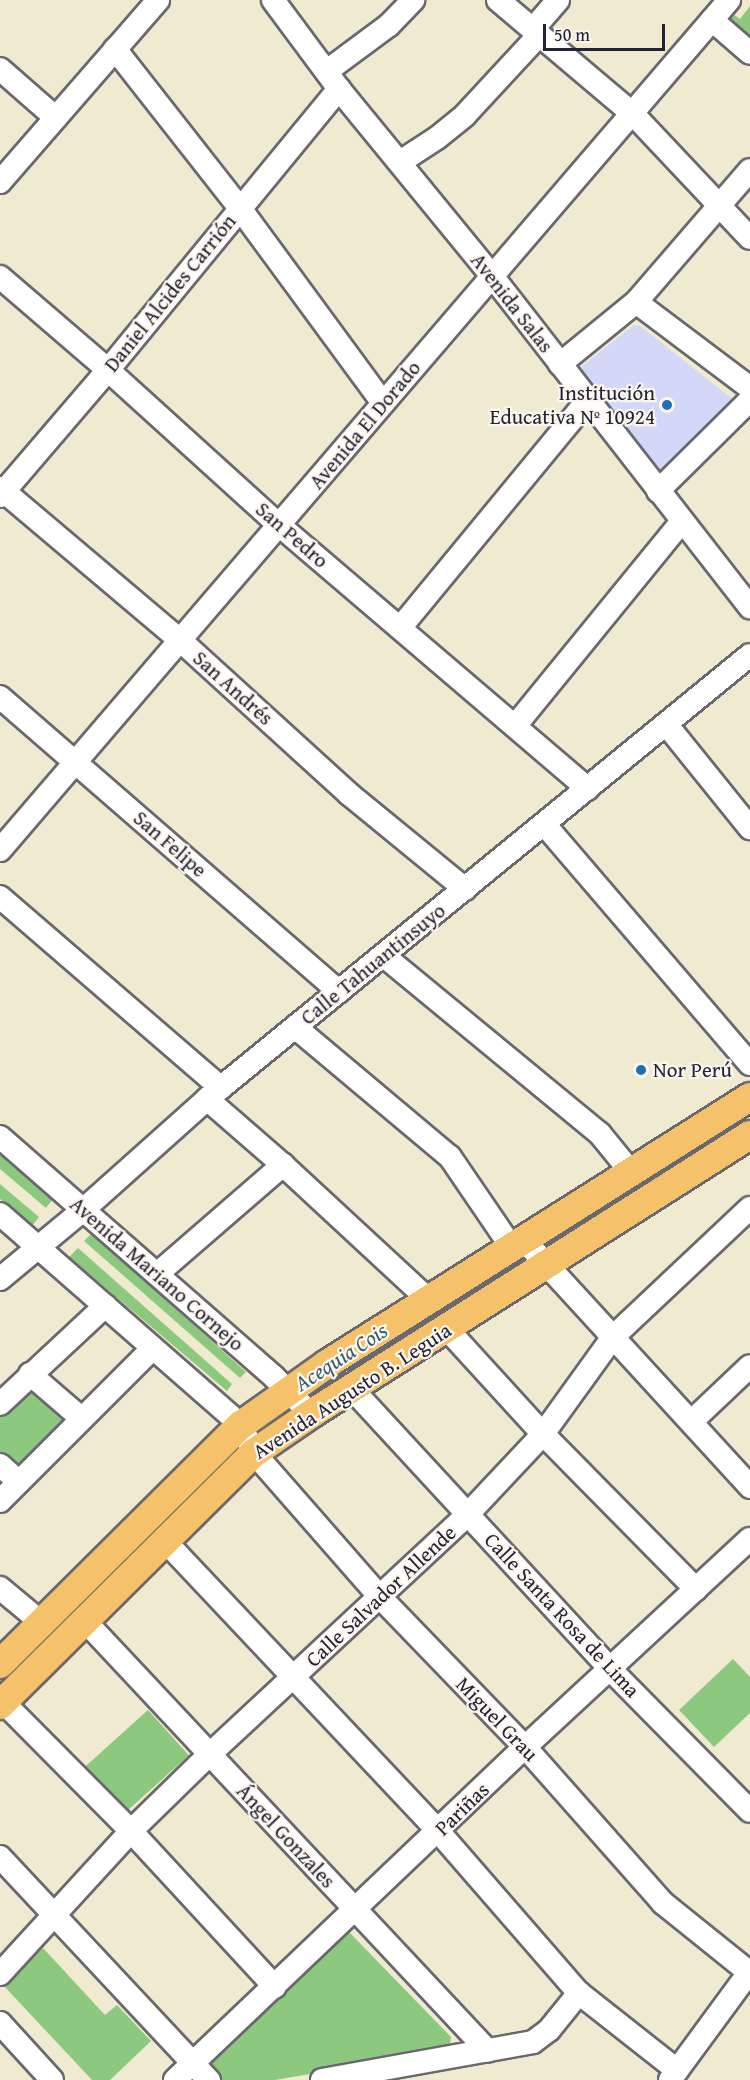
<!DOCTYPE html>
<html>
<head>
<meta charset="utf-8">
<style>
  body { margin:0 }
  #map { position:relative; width:750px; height:2080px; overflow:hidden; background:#f0ead0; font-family:"Gentium Book Plus",serif }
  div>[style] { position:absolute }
  .built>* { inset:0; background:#d3d8f9 }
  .green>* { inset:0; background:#8cc97f; transform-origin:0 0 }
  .roads { filter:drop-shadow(2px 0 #6a686f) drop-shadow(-2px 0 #6a686f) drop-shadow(0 2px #6a686f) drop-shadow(0 -2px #6a686f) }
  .minor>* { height:22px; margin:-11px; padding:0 11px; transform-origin:11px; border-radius:11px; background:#fff }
  .major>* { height:28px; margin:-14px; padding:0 14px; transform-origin:14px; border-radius:14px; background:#f5c16b }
  .dots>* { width:16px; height:16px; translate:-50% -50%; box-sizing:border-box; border:3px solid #fbf7ec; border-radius:50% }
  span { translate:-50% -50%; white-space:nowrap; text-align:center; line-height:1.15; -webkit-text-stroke:4.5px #fbf7ec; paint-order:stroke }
  .street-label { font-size:21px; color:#22223b }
  .poi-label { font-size:21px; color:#22223b }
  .right { translate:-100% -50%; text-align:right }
  .left { translate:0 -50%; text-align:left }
  .water-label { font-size:22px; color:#355a71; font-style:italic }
  .scale { position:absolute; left:543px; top:24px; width:122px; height:27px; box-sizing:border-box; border:3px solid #22223b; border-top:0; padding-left:8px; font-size:18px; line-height:21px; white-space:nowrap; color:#22223b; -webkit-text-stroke:4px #fbf7ec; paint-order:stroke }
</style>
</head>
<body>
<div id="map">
  <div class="built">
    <i style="clip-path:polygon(634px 325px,640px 326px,735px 401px,662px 480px,573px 373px)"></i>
  </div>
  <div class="green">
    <i style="clip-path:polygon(750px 6px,750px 41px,728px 23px,733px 14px,740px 19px)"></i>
    <i style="clip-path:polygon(0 1155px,53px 1199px,46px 1208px,0 1169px)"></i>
    <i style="clip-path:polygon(0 1184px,39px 1217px,32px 1226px,0 1199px)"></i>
    <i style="clip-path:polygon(92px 1233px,246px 1372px,240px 1378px,84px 1241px)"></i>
    <i style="clip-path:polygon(78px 1248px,232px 1384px,227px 1391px,69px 1257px)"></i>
    <i style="clip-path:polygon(27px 1389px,33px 1389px,63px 1416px,64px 1420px,17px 1471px,0 1461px,0 1414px)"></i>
    <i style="clip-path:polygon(733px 1659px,750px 1677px,750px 1713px,714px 1747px,679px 1710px)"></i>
    <i style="left:148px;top:1710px;width:61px;height:87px;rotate:48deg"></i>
    <i style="clip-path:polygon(349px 1932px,451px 2037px,449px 2050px,275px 2080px,213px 2080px,202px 2068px)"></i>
    <i style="clip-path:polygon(43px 1948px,105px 2015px,117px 2005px,151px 2041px,110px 2080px,92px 2080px,3px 1985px)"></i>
  </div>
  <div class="roads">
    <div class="minor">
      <i style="left:273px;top:0;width:111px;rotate:53.4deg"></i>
      <i style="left:339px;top:89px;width:242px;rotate:50.7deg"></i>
      <i style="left:492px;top:276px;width:420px;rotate:52.1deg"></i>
      <i style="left:498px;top:0;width:177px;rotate:40.2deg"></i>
      <i style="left:633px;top:114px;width:170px;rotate:46.7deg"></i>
      <i style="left:712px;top:20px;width:50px;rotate:41deg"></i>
      <i style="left:533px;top:29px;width:38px;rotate:-49deg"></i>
      <i style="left:115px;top:49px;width:201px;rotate:51.9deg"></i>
      <i style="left:239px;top:207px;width:243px;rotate:53.7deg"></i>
      <i style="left:0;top:69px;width:74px;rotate:41.2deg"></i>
      <i style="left:327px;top:71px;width:77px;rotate:-36.6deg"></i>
      <i style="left:389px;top:25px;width:35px;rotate:-46deg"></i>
      <i style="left:400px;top:162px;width:44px;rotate:-33deg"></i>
      <i style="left:437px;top:138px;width:36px;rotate:-39deg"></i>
      <i style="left:465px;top:115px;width:109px;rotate:-47.2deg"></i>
      <i style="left:0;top:182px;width:241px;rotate:-49deg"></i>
      <i style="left:0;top:277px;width:143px;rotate:40.7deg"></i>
      <i style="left:108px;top:370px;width:231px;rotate:42.2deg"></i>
      <i style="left:279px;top:525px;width:406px;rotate:40.5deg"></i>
      <i style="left:636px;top:302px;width:143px;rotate:37deg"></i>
      <i style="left:560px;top:364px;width:98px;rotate:-39.2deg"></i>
      <i style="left:636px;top:302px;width:174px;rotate:-49.2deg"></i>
      <i style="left:0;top:488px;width:236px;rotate:40.2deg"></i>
      <i style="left:180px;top:640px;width:229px;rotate:42.3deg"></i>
      <i style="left:349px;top:794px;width:150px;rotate:39.3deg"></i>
      <i style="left:658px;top:491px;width:129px;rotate:-44.7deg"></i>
      <i style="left:0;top:496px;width:166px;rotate:-49.4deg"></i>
      <i style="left:108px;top:370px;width:364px;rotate:-50.6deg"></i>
      <i style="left:400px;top:628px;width:296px;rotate:-50.5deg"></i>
      <i style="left:0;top:697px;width:449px;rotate:41deg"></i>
      <i style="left:666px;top:724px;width:134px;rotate:51.1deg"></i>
      <i style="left:515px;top:726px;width:264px;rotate:-50.8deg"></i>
      <i style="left:544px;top:824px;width:316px;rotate:49.4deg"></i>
      <i style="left:0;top:850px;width:1120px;rotate:-49.38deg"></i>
      <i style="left:0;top:897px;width:292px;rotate:40.8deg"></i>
      <i style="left:384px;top:956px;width:280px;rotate:39.5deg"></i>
      <i style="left:600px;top:1134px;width:49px;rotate:50.8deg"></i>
      <i style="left:295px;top:1027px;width:202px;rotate:40deg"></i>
      <i style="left:450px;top:1157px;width:110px;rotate:55.7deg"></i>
      <i style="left:207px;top:1099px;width:101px;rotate:41deg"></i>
      <i style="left:283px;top:1165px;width:199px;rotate:42.8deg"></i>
      <i style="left:0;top:1137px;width:364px;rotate:41.2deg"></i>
      <i style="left:274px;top:1377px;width:52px;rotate:45deg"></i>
      <i style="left:0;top:1214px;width:320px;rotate:41.2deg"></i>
      <i style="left:241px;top:1425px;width:31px;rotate:65deg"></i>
      <i style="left:254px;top:1453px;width:193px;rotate:48.8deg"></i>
      <i style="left:381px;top:1598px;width:207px;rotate:46deg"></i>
      <i style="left:525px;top:1747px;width:208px;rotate:48.5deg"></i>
      <i style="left:663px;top:1903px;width:112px;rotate:38.8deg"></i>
      <i style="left:524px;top:1240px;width:335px;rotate:47.5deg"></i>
      <i style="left:157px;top:1274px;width:167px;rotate:-40.9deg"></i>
      <i style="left:0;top:1279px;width:108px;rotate:-39.7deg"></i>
      <i style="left:83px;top:1210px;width:166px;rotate:-41.8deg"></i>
      <i style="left:207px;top:1099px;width:701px;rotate:-39.27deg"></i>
      <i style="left:447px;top:1329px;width:142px;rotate:47.6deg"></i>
      <i style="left:543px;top:1434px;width:218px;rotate:45.4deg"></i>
      <i style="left:30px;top:1374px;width:67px;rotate:40.8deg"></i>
      <i style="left:352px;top:1389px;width:381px;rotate:47.3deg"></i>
      <i style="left:610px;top:1669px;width:199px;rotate:45.4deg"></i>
      <i style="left:0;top:1404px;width:144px;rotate:-43deg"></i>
      <i style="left:691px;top:1422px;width:81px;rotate:-43.5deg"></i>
      <i style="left:0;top:1465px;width:25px;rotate:42deg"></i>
      <i style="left:0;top:1501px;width:216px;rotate:-45deg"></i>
      <i style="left:165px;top:1541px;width:398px;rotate:46.7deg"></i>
      <i style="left:438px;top:1831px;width:215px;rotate:49deg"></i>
      <i style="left:579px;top:1993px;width:125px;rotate:38.2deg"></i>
      <i style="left:0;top:1588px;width:53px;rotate:39.7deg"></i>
      <i style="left:85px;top:1621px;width:589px;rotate:46.86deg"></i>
      <i style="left:3px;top:1702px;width:182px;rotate:45.2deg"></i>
      <i style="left:131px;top:1831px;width:212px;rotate:47.3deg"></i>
      <i style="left:0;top:1857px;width:306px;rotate:46.9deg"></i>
      <i style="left:0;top:1974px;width:194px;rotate:-47.5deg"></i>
      <i style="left:131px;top:1831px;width:110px;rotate:-44.3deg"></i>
      <i style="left:210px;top:1754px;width:352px;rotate:-42.9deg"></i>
      <i style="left:468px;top:1514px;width:110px;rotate:-46.8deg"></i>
      <i style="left:543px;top:1434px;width:120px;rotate:-54.2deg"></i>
      <i style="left:613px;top:1337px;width:188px;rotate:-43.3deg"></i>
      <i style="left:0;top:2023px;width:77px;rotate:47.6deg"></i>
      <i style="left:175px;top:2080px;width:483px;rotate:-43.6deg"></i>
      <i style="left:525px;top:1747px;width:306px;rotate:-42.8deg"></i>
      <i style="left:322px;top:2080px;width:214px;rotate:-10.2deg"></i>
      <i style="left:533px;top:2042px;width:20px;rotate:-37deg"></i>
      <i style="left:549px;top:2030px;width:48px;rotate:-51deg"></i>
      <i style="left:670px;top:2080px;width:135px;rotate:-53.7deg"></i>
    </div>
    <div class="major">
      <i style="left:0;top:1664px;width:339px;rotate:-44.8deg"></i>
      <i style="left:241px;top:1425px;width:105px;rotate:-35.3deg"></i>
      <i style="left:327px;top:1364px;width:500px;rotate:-32.26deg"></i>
      <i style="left:0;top:1705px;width:358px;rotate:-44.8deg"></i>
      <i style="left:254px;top:1453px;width:69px;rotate:-34.4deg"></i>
      <i style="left:311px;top:1414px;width:520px;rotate:-32.44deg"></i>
    </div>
  </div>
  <div class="dots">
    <i style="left:667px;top:405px;background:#1f6fb2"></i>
    <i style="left:641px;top:1070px;background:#1f6fb2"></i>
  </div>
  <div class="street-label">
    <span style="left:170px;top:293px;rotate:-51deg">Daniel Alcides Carrión</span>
    <span style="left:512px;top:303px;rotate:52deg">Avenida Salas</span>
    <span style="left:365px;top:425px;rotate:-50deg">Avenida El Dorado</span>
    <span style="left:292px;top:535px;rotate:41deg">San Pedro</span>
    <span style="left:233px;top:688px;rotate:42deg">San Andrés</span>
    <span style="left:170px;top:844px;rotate:41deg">San Felipe</span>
    <span style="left:373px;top:964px;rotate:-39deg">Calle Tahuantinsuyo</span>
    <span style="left:157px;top:1274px;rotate:41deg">Avenida Mariano Cornejo</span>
    <span style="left:352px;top:1391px;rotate:-33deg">Avenida Augusto B. Leguia</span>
    <span style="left:381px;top:1596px;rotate:-43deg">Calle Salvador Allende</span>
    <span style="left:562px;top:1615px;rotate:47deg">Calle Santa Rosa de Lima</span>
    <span style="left:497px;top:1719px;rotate:46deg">Miguel Grau</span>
    <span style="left:462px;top:1809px;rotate:-44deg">Pariñas</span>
    <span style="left:286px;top:1836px;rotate:47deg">Ángel Gonzales</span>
  </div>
  <div class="poi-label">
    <span class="right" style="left:655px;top:405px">Institución<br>Educativa Nº 10924</span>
    <span class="left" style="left:653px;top:1070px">Nor Perú</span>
  </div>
  <div class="water-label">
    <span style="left:341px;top:1357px;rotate:-33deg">Acequia Cois</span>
  </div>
  <div class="scale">50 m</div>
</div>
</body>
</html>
